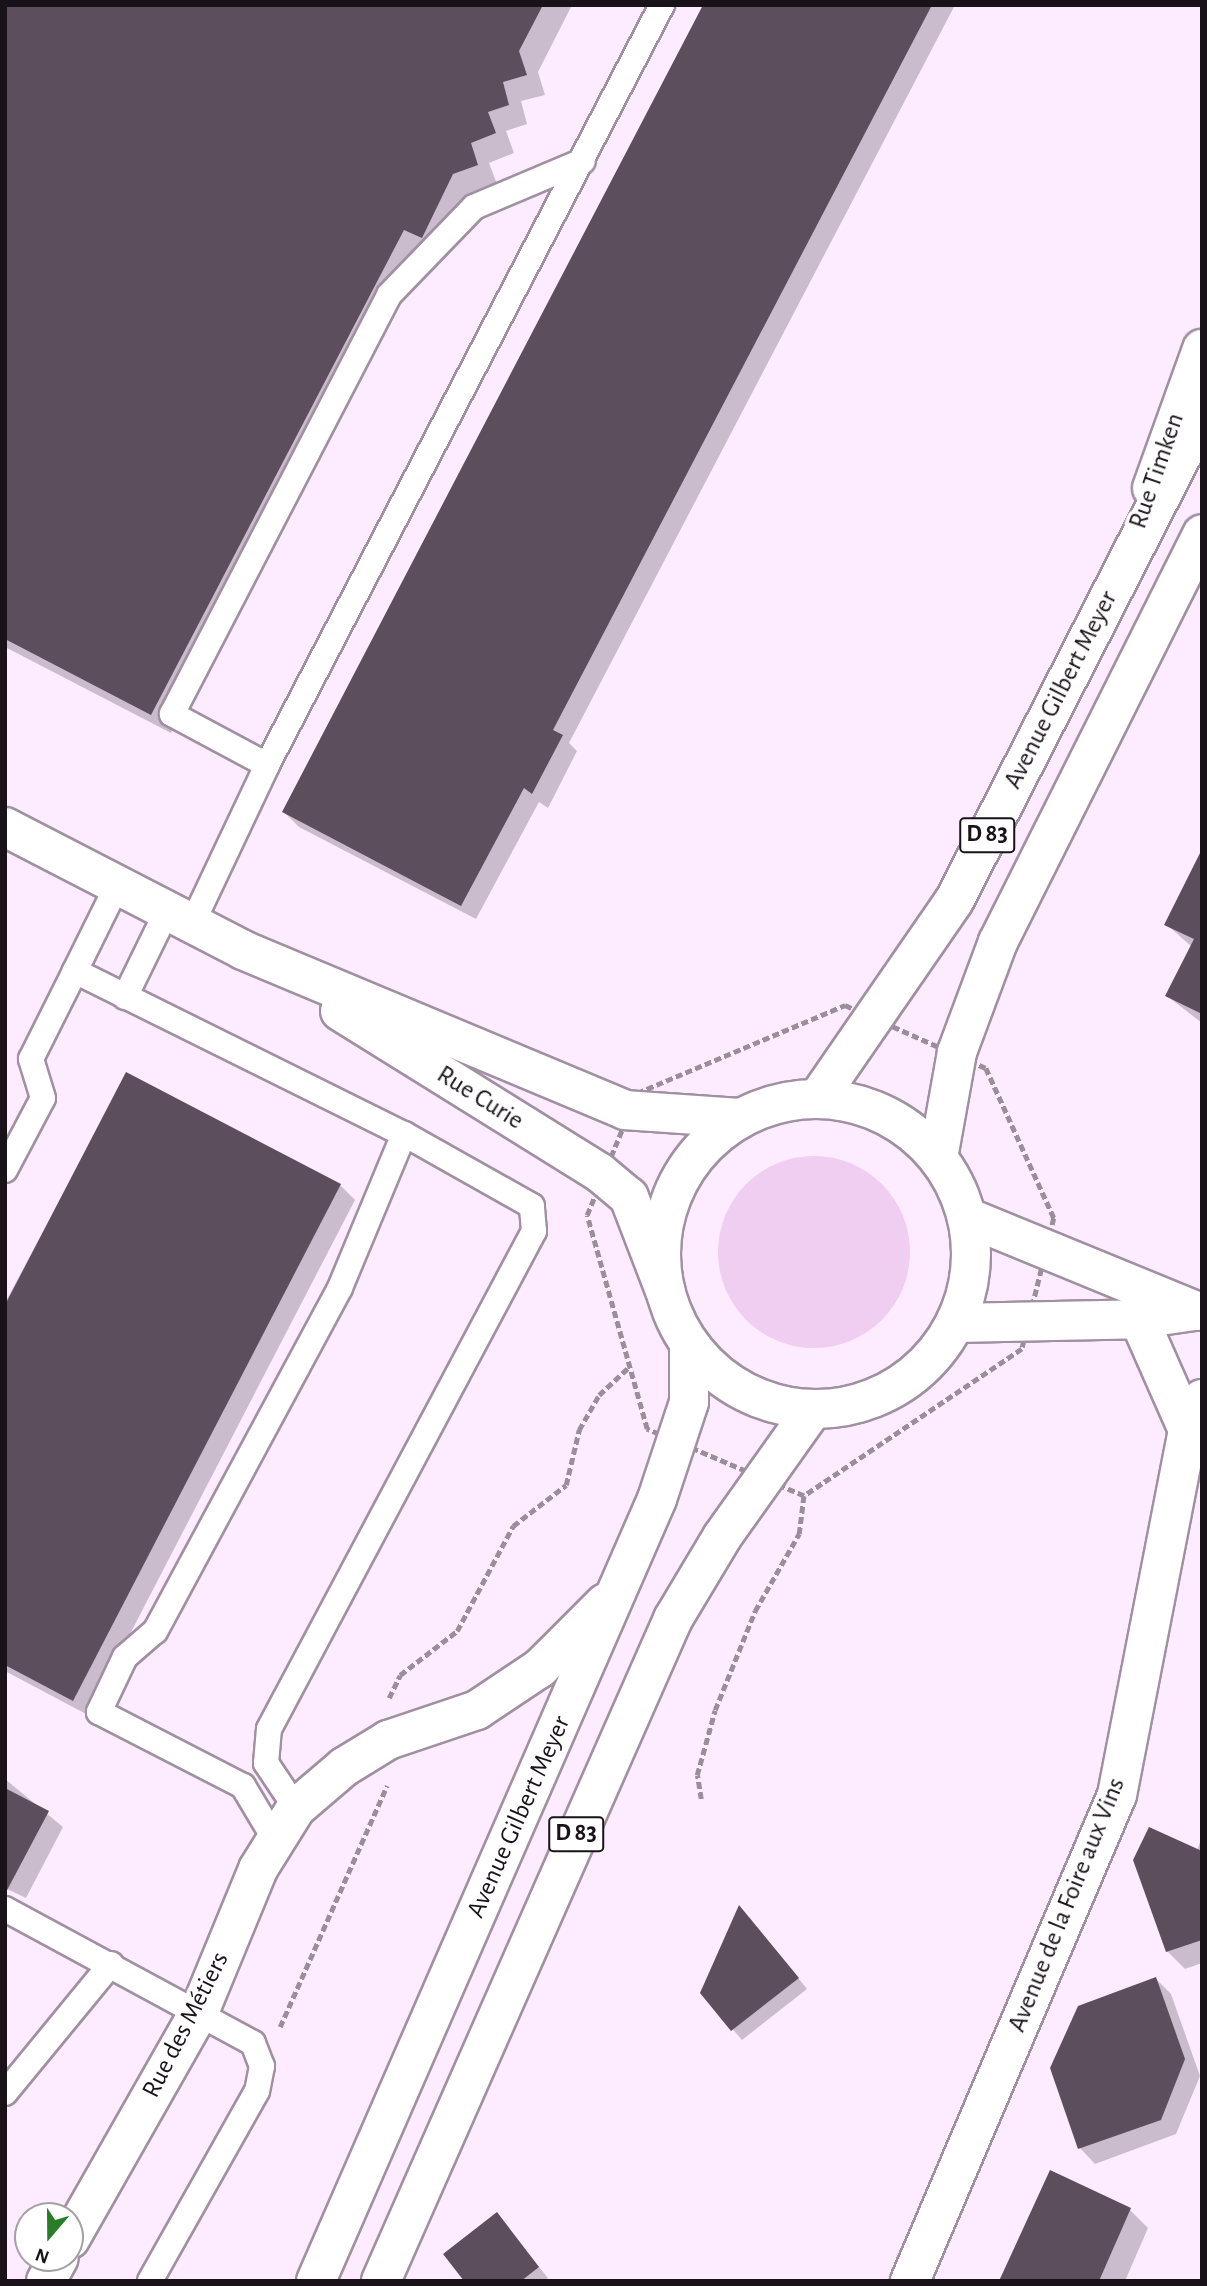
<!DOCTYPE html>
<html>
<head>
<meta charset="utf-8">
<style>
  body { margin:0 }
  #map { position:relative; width:1207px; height:2286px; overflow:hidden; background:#fdecff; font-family:"Alegreya Sans",sans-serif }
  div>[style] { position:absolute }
  .green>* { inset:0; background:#efcef2 }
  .round { border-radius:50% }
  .shadow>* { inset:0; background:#0003 }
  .building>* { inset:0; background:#5c4e5d }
  .path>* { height:4.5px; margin-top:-2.25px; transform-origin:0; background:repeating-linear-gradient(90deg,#9a8e9b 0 7px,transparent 0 10.5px) }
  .roads { filter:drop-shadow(2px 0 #a090a1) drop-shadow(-2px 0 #a090a1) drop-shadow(0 2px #a090a1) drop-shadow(0 -2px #a090a1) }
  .service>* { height:24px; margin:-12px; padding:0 12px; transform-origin:12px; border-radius:12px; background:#fff }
  .minor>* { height:38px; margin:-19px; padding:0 19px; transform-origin:19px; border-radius:19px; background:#fff }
  .tertiary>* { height:38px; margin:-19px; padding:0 19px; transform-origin:19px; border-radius:19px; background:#fff }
  .secondary>* { height:38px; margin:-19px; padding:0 19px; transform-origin:19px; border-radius:19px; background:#fff }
  .primary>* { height:38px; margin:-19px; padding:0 19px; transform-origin:19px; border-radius:19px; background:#fff }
  .primary>.ring { margin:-19px; padding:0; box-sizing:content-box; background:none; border:38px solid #fff; border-radius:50% }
  span { translate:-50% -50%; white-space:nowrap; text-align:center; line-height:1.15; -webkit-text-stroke:7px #fff; paint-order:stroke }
  .shield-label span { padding:2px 5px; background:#fff; border:2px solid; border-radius:5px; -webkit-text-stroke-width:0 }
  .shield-label { font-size:24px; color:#191319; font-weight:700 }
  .street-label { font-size:26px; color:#191319 }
  .frame { position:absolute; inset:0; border:7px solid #191319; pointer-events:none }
  .north { position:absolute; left:14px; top:2202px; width:70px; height:70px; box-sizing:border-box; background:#fff; border:2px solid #a3a1a3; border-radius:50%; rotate:200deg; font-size:19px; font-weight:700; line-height:28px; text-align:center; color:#191319 }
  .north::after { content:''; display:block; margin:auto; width:24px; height:32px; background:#297d29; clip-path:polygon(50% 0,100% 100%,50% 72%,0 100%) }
</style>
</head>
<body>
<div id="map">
  <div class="green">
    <i class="round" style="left:718px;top:1156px;width:192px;height:192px"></i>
  </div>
  <div class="shadow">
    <i style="clip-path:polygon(5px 5px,572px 5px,538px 72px,545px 95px,521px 101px,527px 124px,506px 131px,514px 153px,489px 163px,497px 184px,472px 193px,441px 256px,423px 248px,171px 733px,5px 647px)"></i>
    <i style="clip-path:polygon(706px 5px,955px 5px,569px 743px,577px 751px,548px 808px,539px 802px,476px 919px,299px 827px,284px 812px)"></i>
    <i style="clip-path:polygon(1202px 877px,1202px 1023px,1167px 996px,1192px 947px,1166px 924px)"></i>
    <i style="clip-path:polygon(127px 1074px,340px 1185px,355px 1200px,88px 1715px,5px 1671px,5px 1303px)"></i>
    <i style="clip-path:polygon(5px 1779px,63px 1827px,26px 1898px,5px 1888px)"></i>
    <i style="clip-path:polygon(1202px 1835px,1202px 1963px,1185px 1969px,1167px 1951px)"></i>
    <i style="clip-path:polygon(749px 1917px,807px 1989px,742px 2040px,702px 1993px)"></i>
    <i style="clip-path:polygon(1156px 1979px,1171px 1994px,1200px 2076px,1176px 2134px,1095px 2164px,1080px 2148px,1052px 2068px)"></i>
    <i style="clip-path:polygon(1051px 2172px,1130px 2210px,1148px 2228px,1125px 2281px,1001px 2281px)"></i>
    <i style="clip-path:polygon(497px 2215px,548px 2278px,544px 2281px,466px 2281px)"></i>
  </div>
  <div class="building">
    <i style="clip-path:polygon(5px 5px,543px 5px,519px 51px,527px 75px,503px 82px,509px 105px,488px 112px,496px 133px,471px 143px,478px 165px,453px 174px,422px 238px,404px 230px,151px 715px,5px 639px)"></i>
    <i style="clip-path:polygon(703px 5px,932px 5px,553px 730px,563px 735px,532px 794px,524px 788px,461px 906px,282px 812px)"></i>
    <i style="clip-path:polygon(1202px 849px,1202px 1014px,1165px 996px,1194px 939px,1164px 925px)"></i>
    <i style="clip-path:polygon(126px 1072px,341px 1184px,73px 1701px,5px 1665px,5px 1305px)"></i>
    <i style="clip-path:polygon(5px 1788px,49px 1811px,5px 1894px)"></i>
    <i style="clip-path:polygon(1149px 1827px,1202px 1851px,1202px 1940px,1166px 1952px,1133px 1860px)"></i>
    <i style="clip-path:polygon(739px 1905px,799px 1978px,731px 2031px,700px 1993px)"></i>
    <i style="clip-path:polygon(1156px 1977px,1185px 2059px,1161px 2120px,1078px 2149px,1050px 2068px,1078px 2006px)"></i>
    <i style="clip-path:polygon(1050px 2170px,1131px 2208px,1099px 2281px,999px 2281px)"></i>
    <i style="clip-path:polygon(497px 2212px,539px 2267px,521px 2281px,464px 2281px,443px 2254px)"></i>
  </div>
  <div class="path">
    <i style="left:845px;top:1005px;width:154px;rotate:24.1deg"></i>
    <i style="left:986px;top:1068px;width:165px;rotate:65.6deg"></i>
    <i style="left:1054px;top:1218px;width:135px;rotate:103.7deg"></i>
    <i style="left:1022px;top:1349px;width:263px;rotate:146deg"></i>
    <i style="left:804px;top:1496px;width:171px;rotate:-156.9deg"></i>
    <i style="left:647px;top:1429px;width:222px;rotate:-105.7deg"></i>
    <i style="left:587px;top:1215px;width:132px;rotate:-67.7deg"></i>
    <i style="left:637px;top:1093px;width:226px;rotate:-22.9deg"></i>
    <i style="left:389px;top:1698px;width:25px;rotate:-64deg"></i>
    <i style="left:400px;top:1675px;width:72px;rotate:-37.7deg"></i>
    <i style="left:457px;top:1631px;width:119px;rotate:-61.9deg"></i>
    <i style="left:513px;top:1526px;width:67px;rotate:-37.7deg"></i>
    <i style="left:566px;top:1485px;width:57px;rotate:-76.7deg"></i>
    <i style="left:579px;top:1430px;width:40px;rotate:-60.3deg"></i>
    <i style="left:599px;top:1395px;width:40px;rotate:-43deg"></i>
    <i style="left:701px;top:1799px;width:24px;rotate:-99deg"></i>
    <i style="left:697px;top:1775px;width:67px;rotate:-74.5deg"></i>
    <i style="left:715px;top:1710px;width:107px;rotate:-68deg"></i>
    <i style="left:755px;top:1611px;width:89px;rotate:-60.3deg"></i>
    <i style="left:799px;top:1534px;width:38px;rotate:-83deg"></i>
    <i style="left:280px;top:2027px;width:264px;rotate:-66.1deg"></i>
  </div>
  <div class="roads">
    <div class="service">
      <i style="left:267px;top:765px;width:108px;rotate:-151.8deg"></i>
      <i style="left:172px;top:714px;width:472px;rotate:-62.6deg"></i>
      <i style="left:389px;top:295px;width:122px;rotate:-46deg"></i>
      <i style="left:474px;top:207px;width:118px;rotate:-22.9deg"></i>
      <i style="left:117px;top:886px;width:95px;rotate:116.3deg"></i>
      <i style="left:75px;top:971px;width:367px;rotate:26.4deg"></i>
      <i style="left:404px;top:1134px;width:167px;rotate:112.6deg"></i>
      <i style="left:340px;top:1288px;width:390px;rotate:118.3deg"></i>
      <i style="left:155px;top:1631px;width:40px;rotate:139deg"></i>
      <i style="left:125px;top:1657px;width:61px;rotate:115.3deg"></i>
      <i style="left:99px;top:1712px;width:162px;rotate:27.2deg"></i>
      <i style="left:243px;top:1786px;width:61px;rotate:59.2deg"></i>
      <i style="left:192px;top:924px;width:176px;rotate:-64.7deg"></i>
      <i style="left:267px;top:765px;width:857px;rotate:-62.54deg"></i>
      <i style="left:125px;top:997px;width:96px;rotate:-64deg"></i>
      <i style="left:5px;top:1170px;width:81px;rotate:-62.2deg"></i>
      <i style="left:43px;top:1098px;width:41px;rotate:-107.1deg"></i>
      <i style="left:31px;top:1059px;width:98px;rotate:-63.4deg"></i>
      <i style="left:296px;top:1808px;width:54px;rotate:-123.7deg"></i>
      <i style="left:266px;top:1763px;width:34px;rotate:-85deg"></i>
      <i style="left:269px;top:1729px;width:564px;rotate:-61.98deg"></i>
      <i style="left:534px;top:1231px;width:25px;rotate:-95deg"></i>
      <i style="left:532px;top:1206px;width:147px;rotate:-150.6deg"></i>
      <i style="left:5px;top:1909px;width:282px;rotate:28.4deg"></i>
      <i style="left:253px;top:2043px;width:25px;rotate:69deg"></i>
      <i style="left:262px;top:2066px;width:25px;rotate:101deg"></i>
      <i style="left:257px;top:2091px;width:218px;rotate:119.4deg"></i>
      <i style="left:5px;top:2093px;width:167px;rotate:-50.6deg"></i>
    </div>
    <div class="minor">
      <i style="left:1152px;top:488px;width:148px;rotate:-70.2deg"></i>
      <i style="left:1139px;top:1319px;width:121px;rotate:66.2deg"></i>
      <i style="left:70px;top:2239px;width:263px;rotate:-60.4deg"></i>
      <i style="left:200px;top:2010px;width:152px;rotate:-67.6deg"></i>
      <i style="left:258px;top:1869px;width:72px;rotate:-58.1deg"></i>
      <i style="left:46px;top:2281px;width:26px;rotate:-61deg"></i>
      <i style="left:910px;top:2281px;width:528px;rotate:-66.93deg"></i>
      <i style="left:1117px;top:1795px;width:372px;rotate:-79deg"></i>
      <i style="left:1188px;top:1430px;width:34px;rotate:-66deg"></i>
    </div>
    <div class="tertiary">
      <i style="left:967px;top:1217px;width:248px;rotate:22.3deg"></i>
      <i style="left:955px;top:1323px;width:184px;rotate:-1.2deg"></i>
      <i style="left:1139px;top:1319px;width:56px;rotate:-8.3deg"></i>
    </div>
    <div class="secondary">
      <i style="left:5px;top:827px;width:268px;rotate:27.3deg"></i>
      <i style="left:243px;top:950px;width:414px;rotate:22.7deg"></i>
      <i style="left:625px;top:1110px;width:114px;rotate:4deg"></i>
      <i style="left:340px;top:1011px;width:305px;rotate:31.9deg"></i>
      <i style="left:599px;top:1172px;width:39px;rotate:40deg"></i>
      <i style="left:629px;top:1197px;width:101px;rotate:69deg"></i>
    </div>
    <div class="primary">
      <i style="left:818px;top:1098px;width:239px;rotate:-55.4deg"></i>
      <i style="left:954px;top:901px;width:545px;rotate:-62.92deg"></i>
      <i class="ring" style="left:661px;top:1099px;width:272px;height:272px"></i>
      <i style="left:938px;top:1158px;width:108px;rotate:-79.8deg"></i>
      <i style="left:957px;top:1052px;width:117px;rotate:-69.6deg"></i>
      <i style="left:998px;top:942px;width:456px;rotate:-63.4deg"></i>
      <i style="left:296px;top:1808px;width:63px;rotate:-40.5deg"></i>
      <i style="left:344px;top:1767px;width:52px;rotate:-31.5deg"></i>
      <i style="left:388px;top:1740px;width:94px;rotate:-18.6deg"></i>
      <i style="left:477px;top:1710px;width:76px;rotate:-33.7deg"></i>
      <i style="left:540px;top:1668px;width:92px;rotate:-45deg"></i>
      <i style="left:316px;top:2281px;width:853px;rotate:-66.44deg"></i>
      <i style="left:657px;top:1499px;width:102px;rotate:-71.7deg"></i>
      <i style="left:689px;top:1402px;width:58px;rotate:-90deg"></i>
      <i style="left:381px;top:2281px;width:724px;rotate:-66.2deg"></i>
      <i style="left:673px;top:1619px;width:96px;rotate:-59.1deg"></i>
      <i style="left:722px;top:1537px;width:157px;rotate:-54.6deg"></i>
    </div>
  </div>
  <div class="shield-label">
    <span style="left:987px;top:835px">D 83</span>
    <span style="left:576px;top:1834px">D 83</span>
  </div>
  <div class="street-label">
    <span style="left:1157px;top:471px;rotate:-71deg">Rue Timken</span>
    <span style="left:1061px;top:690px;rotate:-63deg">Avenue Gilbert Meyer</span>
    <span style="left:480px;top:1098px;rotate:32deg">Rue Curie</span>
    <span style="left:519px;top:1817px;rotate:-66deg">Avenue Gilbert Meyer</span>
    <span style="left:1067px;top:1905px;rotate:-68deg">Avenue de la Foire aux Vins</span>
    <span style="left:186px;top:2025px;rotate:-63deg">Rue des Métiers</span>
  </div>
  <div class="frame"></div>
  <div class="north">N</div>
</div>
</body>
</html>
